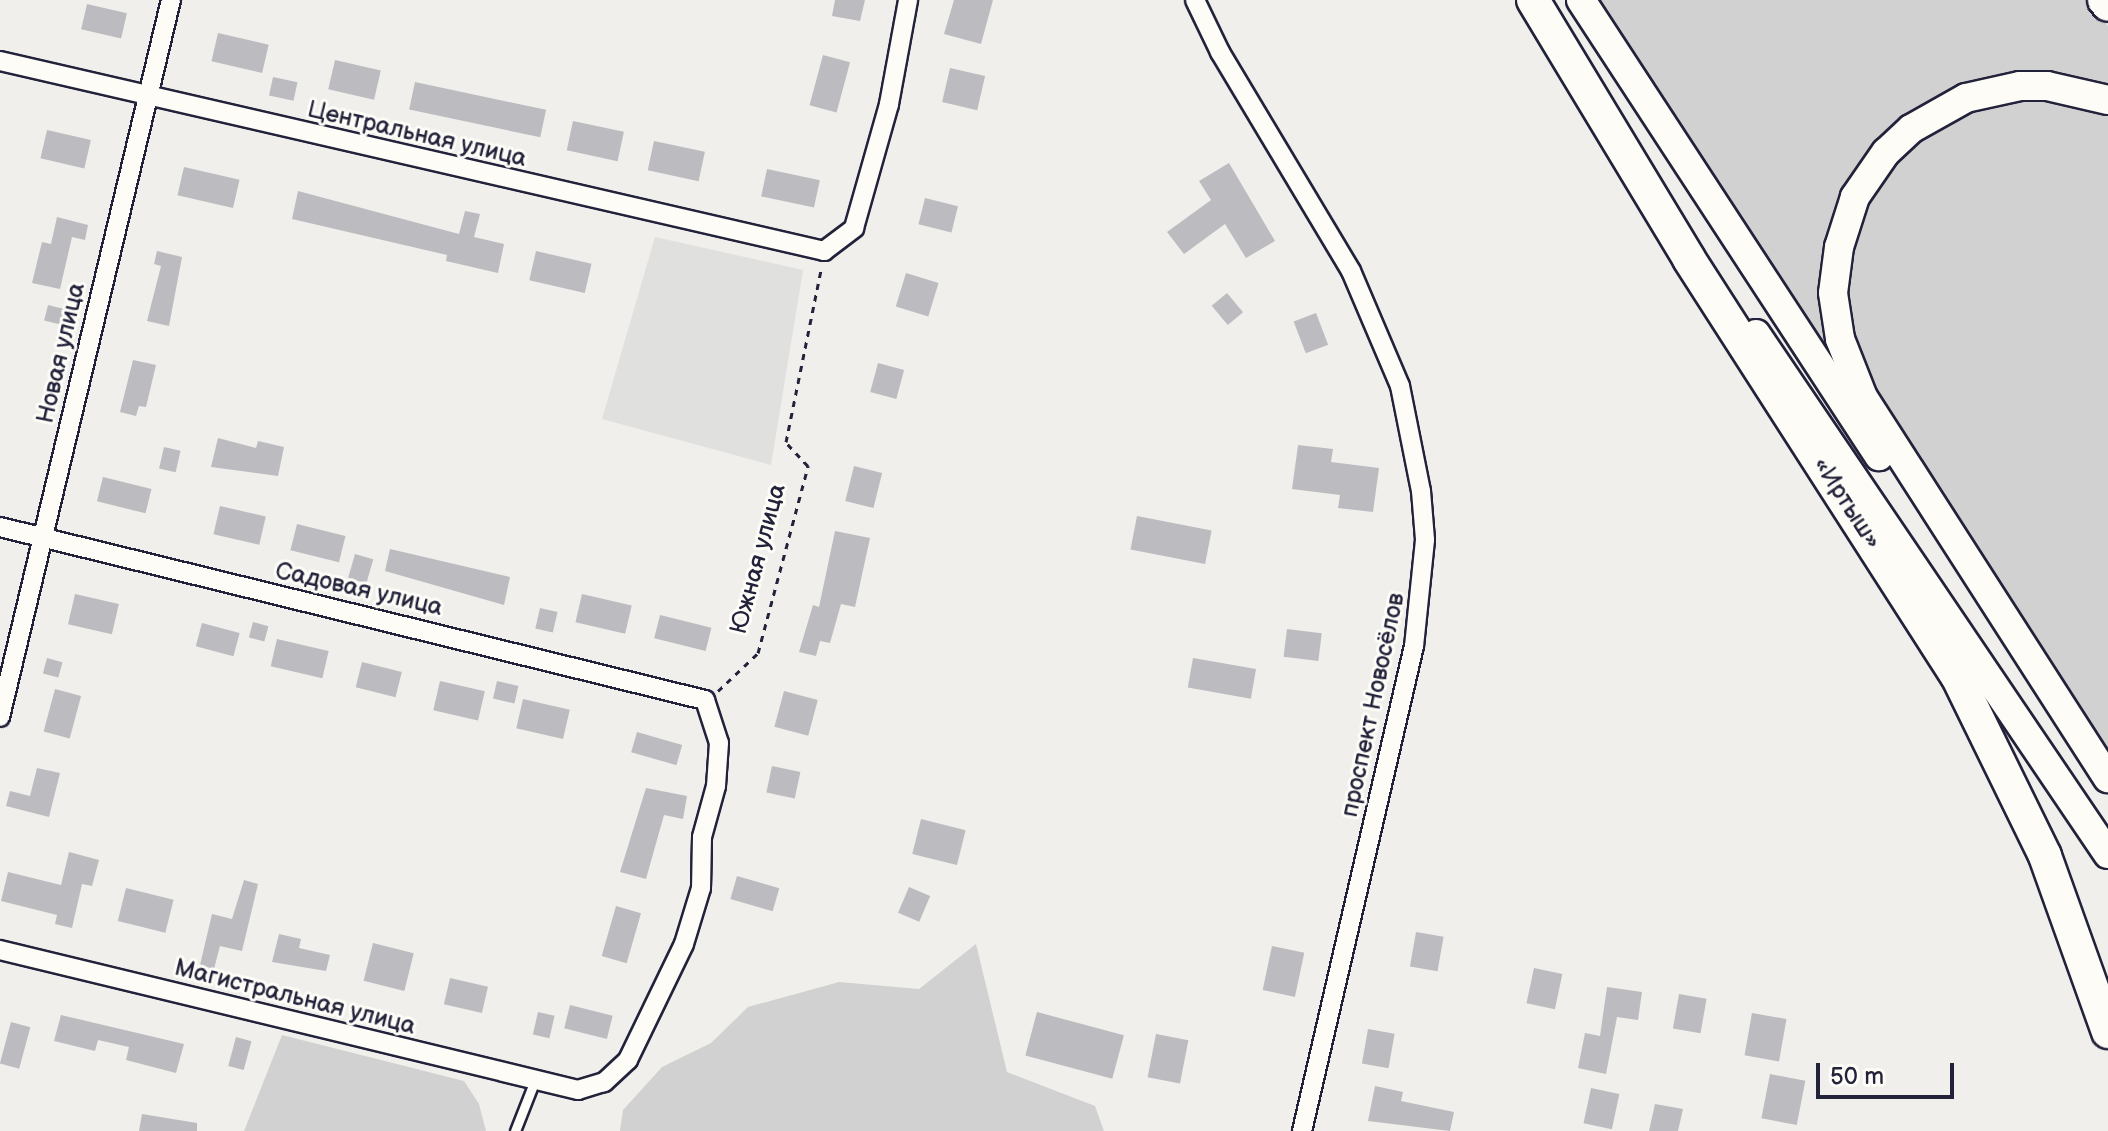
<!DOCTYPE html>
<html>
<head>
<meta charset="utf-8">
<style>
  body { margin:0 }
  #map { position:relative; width:2108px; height:1131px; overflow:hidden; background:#f0efec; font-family:"Balsamiq Sans",sans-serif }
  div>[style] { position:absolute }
  .built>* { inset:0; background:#e0e0df }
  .green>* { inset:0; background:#d2d1d1 }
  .building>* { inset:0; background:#bcbcc0; transform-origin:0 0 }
  .path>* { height:3px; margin-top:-1.5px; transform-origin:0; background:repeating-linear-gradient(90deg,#22223b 0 6px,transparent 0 12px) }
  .roads { filter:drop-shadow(2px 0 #22223b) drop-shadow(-2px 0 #22223b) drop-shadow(0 2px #22223b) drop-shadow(0 -2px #22223b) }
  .lane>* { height:9px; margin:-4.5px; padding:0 4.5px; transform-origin:4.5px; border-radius:4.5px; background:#fdfcf7 }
  .street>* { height:18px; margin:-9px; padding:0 9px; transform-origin:9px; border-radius:9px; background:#fdfcf7 }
  .primary>* { height:28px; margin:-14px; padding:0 14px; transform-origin:14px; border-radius:14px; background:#fdfcf7 }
  .highway>* { height:32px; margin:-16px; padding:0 16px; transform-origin:16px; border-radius:16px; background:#fdfcf7 }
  span { translate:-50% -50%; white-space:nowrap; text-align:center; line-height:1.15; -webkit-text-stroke:6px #fdfcf7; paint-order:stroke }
  .street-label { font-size:24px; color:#22223b }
  .scale { position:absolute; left:1816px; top:1063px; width:138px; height:36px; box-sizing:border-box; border:4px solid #22223b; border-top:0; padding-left:10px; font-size:24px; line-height:28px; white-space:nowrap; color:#22223b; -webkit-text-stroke:6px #fdfcf7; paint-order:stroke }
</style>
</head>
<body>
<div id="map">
  <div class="built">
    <i style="clip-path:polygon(655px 237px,803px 270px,771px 465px,602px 419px)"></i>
  </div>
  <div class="green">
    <i style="clip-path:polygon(1600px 0,2088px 0,2108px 26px,2108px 89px,1952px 93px,1921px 107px,1888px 131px,1857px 166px,1827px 230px,1819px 289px,1831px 350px,1827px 350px)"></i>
    <i style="clip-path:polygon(2034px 96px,2108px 114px,2108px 750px,2034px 643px,1858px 363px,1845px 287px,1858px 225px,1875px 187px,1900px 155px,1963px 111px)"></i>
    <i style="clip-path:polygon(976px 944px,1007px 1072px,1095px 1106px,1104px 1131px,620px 1131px,623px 1110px,662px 1067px,711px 1043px,748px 1007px,839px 982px,919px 989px)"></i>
    <i style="clip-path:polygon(282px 1035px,464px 1081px,479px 1104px,486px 1131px,244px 1131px)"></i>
  </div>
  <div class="building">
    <i style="clip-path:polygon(835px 0,865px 0,860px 21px,832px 16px)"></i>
    <i style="clip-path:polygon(954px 0,993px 0,981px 44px,944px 34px)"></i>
    <i style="left:87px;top:4px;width:41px;height:26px;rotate:13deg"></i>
    <i style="left:218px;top:33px;width:52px;height:29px;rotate:13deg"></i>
    <i style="left:823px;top:55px;width:28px;height:52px;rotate:15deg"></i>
    <i style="left:335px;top:60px;width:47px;height:30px;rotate:13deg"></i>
    <i style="left:950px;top:68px;width:36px;height:35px;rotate:13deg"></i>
    <i style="left:273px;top:77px;width:25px;height:19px;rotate:12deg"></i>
    <i style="left:415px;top:82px;width:134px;height:28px;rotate:12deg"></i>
    <i style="left:573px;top:121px;width:52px;height:30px;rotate:12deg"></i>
    <i style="left:47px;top:130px;width:45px;height:29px;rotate:13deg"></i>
    <i style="left:654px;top:141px;width:52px;height:30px;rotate:12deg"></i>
    <i style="clip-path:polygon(1229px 163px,1275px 241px,1246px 258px,1225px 224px,1184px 254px,1167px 232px,1211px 200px,1199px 181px)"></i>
    <i style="left:184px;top:167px;width:57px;height:29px;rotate:13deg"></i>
    <i style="left:767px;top:169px;width:54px;height:28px;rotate:12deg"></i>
    <i style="clip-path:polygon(298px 191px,459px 234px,465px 211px,480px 214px,474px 237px,504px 244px,498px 273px,446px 261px,447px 255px,292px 219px)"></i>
    <i style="left:925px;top:198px;width:34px;height:27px;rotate:14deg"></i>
    <i style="clip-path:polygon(57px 217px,88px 225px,85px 240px,72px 237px,60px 289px,32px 283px,42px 242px,51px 244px)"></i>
    <i style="clip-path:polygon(157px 251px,182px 257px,169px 326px,147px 321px,161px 266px,154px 264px)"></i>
    <i style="left:536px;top:251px;width:57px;height:30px;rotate:13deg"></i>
    <i style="left:906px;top:273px;width:34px;height:35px;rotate:17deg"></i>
    <i style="left:1227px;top:293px;width:25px;height:20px;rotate:50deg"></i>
    <i style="left:48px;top:305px;width:21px;height:16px;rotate:14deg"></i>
    <i style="left:1316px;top:313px;width:34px;height:24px;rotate:69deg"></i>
    <i style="clip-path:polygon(133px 360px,156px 365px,146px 407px,139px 406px,136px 416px,120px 412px)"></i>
    <i style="left:878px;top:363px;width:27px;height:30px;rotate:15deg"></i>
    <i style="clip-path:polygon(218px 438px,256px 448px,258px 441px,284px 447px,278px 476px,211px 467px)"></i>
    <i style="clip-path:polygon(1298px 445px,1333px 449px,1331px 462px,1379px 468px,1373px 512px,1338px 508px,1340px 495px,1292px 489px)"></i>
    <i style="left:164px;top:447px;width:17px;height:22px;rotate:13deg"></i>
    <i style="left:854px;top:466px;width:29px;height:36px;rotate:14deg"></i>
    <i style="left:103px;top:477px;width:50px;height:25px;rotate:14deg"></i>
    <i style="left:220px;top:506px;width:47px;height:29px;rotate:13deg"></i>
    <i style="left:1137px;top:516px;width:76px;height:34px;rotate:11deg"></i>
    <i style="left:297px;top:524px;width:50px;height:27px;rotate:14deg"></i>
    <i style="clip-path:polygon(835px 531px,870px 538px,855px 607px,841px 604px,830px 643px,820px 641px,816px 656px,799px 652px,813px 605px,819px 607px)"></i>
    <i style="clip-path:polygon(390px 549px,510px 577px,504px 605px,385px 571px)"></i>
    <i style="left:355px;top:554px;width:19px;height:25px;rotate:16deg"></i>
    <i style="left:75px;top:594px;width:45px;height:31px;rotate:13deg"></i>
    <i style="left:582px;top:594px;width:51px;height:29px;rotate:13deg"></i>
    <i style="left:540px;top:608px;width:18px;height:21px;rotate:13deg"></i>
    <i style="left:660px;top:615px;width:53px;height:24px;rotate:14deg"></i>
    <i style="left:253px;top:622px;width:16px;height:16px;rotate:15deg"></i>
    <i style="left:202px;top:623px;width:39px;height:24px;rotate:15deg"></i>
    <i style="left:1287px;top:629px;width:35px;height:28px;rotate:7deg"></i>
    <i style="left:277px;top:639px;width:53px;height:28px;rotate:13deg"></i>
    <i style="left:47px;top:658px;width:16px;height:16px;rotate:15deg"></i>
    <i style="left:1193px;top:658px;width:64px;height:30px;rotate:10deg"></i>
    <i style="left:362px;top:662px;width:41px;height:26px;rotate:14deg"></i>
    <i style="left:440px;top:681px;width:46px;height:30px;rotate:13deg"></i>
    <i style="left:497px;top:681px;width:22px;height:18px;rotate:13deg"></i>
    <i style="left:55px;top:689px;width:27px;height:44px;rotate:15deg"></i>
    <i style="left:784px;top:691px;width:35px;height:37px;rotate:15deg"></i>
    <i style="left:523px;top:699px;width:48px;height:30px;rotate:13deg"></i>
    <i style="left:637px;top:732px;width:47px;height:21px;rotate:16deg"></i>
    <i style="left:772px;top:766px;width:29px;height:27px;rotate:12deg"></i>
    <i style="clip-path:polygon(37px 768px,60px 773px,49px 817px,6px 806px,10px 791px,30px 796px)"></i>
    <i style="clip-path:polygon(646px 788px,687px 796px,683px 819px,664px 815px,646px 879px,620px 872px)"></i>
    <i style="left:921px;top:819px;width:46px;height:36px;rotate:14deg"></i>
    <i style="clip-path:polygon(69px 852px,99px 860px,92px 886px,82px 884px,72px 928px,55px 924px,57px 915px,1px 901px,8px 872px,61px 885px)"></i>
    <i style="left:737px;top:876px;width:44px;height:24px;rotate:16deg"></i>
    <i style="clip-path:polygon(244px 880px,258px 884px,242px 951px,220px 946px,214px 969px,200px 965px,212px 914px,232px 919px)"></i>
    <i style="left:909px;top:887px;width:23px;height:28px;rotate:23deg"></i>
    <i style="left:126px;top:888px;width:49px;height:34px;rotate:14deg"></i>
    <i style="left:616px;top:906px;width:26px;height:52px;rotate:16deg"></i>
    <i style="left:1416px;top:932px;width:28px;height:35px;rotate:10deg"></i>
    <i style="clip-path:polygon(279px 934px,301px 939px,299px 948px,330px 955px,326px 971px,272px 962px)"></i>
    <i style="left:373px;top:943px;width:42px;height:39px;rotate:14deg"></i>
    <i style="left:1272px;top:946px;width:33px;height:45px;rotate:12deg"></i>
    <i style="left:1534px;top:968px;width:29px;height:36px;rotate:12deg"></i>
    <i style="left:450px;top:978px;width:39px;height:27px;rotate:13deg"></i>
    <i style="clip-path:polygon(1607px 987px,1642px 992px,1638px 1020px,1617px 1017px,1606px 1074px,1578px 1068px,1585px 1033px,1600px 1036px)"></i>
    <i style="left:1679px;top:994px;width:28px;height:35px;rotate:10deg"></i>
    <i style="left:570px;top:1005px;width:44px;height:24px;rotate:14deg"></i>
    <i style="left:538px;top:1012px;width:17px;height:23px;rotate:13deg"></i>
    <i style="left:1037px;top:1012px;width:90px;height:45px;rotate:15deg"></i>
    <i style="left:1752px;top:1013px;width:35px;height:43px;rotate:10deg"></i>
    <i style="clip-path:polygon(61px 1015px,184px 1044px,176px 1073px,126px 1060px,129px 1047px,98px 1040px,95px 1051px,54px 1041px)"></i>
    <i style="left:11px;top:1022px;width:20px;height:43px;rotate:15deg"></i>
    <i style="left:1368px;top:1029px;width:27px;height:35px;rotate:10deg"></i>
    <i style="left:1156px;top:1034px;width:33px;height:44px;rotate:11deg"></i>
    <i style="left:236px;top:1037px;width:16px;height:30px;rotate:15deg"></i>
    <i style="left:1770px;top:1074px;width:36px;height:45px;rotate:11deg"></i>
    <i style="clip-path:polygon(1375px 1086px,1403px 1092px,1401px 1101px,1454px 1112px,1450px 1131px,1368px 1121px)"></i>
    <i style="left:1591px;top:1088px;width:29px;height:36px;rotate:12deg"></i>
    <i style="clip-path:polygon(1655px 1104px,1683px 1109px,1678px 1131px,1649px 1131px)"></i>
    <i style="clip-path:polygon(142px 1114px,197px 1123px,197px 1131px,139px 1131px)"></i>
  </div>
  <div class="path">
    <i style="left:718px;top:691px;width:55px;rotate:-43.5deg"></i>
    <i style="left:758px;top:653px;width:194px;rotate:-75deg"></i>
    <i style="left:808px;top:466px;width:33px;rotate:-133deg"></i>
    <i style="left:786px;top:442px;width:176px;rotate:-78.5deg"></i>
  </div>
  <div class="roads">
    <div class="lane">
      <i style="left:515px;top:1131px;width:55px;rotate:-68.6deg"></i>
    </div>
    <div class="street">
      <i style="left:1195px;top:0;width:58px;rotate:64.3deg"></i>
      <i style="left:1220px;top:52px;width:255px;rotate:59.1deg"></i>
      <i style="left:1351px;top:271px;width:125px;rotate:66.9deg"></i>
      <i style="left:1400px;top:386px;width:107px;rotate:78.7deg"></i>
      <i style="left:1421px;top:491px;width:49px;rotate:85.3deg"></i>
      <i style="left:1425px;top:540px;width:107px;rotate:95.9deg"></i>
      <i style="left:1414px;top:646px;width:498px;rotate:103deg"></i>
      <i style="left:0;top:61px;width:846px;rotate:12.98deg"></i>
      <i style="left:824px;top:251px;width:38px;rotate:-37deg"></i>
      <i style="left:854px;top:228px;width:129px;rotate:-74.2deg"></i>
      <i style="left:889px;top:104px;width:106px;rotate:-79.6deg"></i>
      <i style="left:0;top:527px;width:726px;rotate:13.79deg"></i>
      <i style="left:705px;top:700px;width:45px;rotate:72deg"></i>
      <i style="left:719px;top:743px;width:43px;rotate:94deg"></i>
      <i style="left:716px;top:786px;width:53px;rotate:105.4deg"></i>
      <i style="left:702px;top:837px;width:51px;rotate:91.1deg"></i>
      <i style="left:701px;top:888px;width:59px;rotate:106.9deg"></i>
      <i style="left:684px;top:944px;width:129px;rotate:115.8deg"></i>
      <i style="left:628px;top:1060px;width:33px;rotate:137deg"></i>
      <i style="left:604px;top:1082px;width:27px;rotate:163deg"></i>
      <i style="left:578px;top:1090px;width:595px;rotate:-166.38deg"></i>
      <i style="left:0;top:717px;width:737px;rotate:-76.59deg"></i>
    </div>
    <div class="primary">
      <i style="left:1581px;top:0;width:545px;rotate:56.84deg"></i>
      <i style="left:2108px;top:100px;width:63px;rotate:-167.1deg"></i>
      <i style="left:2047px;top:86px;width:27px;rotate:180deg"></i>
      <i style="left:2020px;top:86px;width:55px;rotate:167.5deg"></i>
      <i style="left:1966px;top:98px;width:63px;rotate:150.6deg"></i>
      <i style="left:1911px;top:129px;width:34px;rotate:137deg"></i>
      <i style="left:1886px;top:152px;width:55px;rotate:124.6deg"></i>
      <i style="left:1855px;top:197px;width:52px;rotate:107.7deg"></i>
      <i style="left:1839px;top:247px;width:46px;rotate:97.4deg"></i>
      <i style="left:1833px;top:293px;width:47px;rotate:81.3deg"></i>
      <i style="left:1840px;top:339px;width:62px;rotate:68.4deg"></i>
      <i style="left:1863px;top:397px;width:453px;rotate:57.3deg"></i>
      <i style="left:1756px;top:334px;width:628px;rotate:55.91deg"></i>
    </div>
    <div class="highway">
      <i style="left:1533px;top:0;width:302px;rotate:58.9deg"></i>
      <i style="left:1689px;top:259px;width:496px;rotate:57.3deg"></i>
      <i style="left:1957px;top:676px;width:200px;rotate:63.9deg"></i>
      <i style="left:2045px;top:856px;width:187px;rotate:70.3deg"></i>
      <i style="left:2104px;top:0;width:6px;rotate:51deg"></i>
    </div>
  </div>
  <div class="street-label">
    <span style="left:417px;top:134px;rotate:13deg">Центральная улица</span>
    <span style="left:61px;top:353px;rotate:-77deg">Новая улица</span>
    <span style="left:1847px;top:503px;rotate:57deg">«Иртыш»</span>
    <span style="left:758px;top:559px;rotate:-75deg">Южная улица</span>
    <span style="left:359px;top:589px;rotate:13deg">Садовая улица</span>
    <span style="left:1373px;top:705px;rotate:-78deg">проспект Новосёлов</span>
    <span style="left:295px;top:997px;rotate:14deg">Магистральная улица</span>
  </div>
  <div class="scale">50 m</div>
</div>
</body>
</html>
